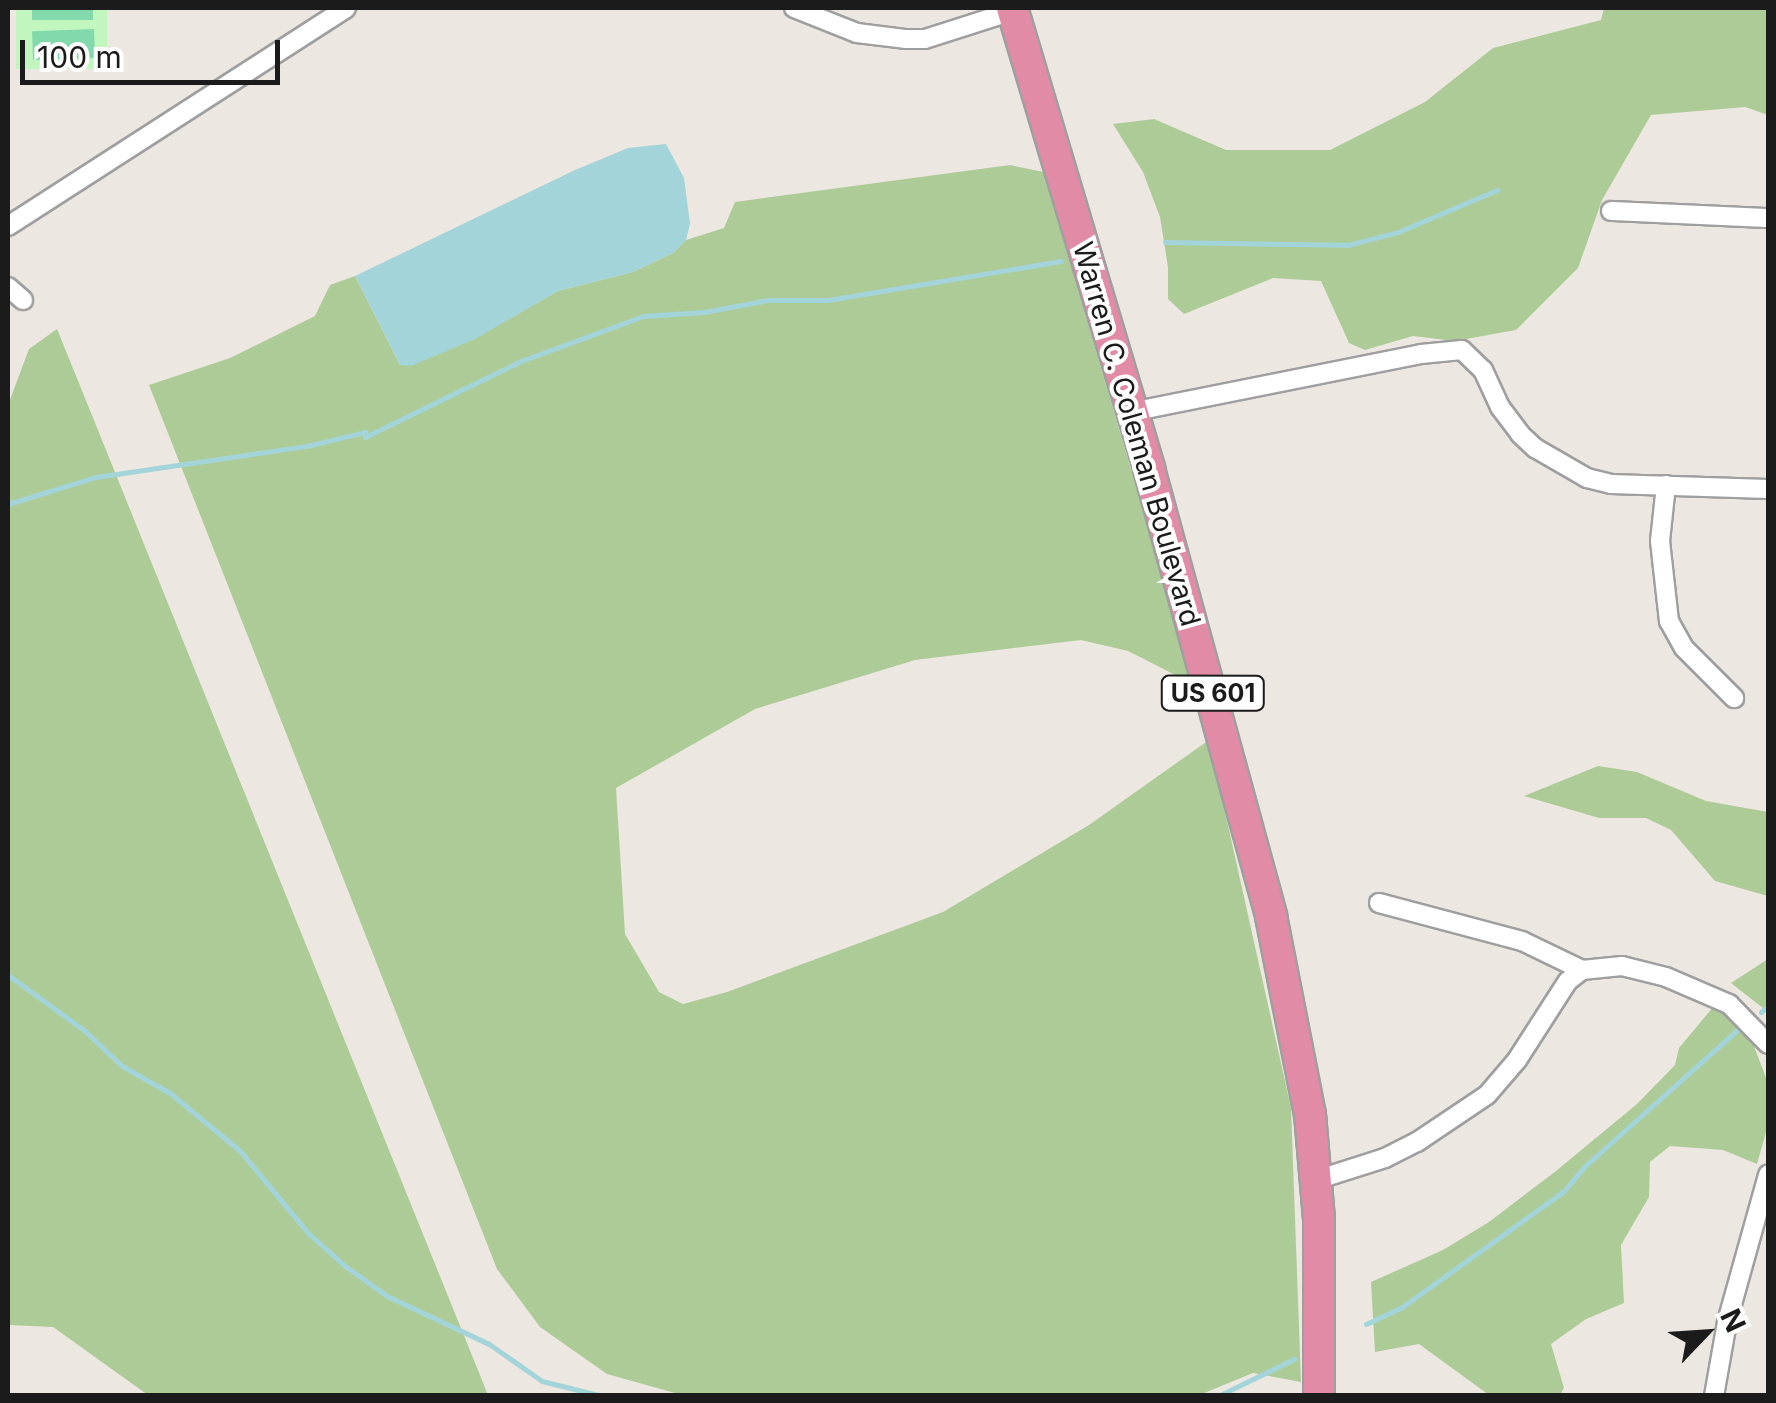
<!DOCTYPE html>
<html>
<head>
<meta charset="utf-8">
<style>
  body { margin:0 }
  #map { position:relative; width:1776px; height:1403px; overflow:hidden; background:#ede7e1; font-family:Inter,sans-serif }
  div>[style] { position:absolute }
  .forest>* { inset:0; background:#adcb97 }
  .park>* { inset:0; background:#c1f6be; transform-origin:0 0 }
  .pitch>* { inset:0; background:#82d9ac; transform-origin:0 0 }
  .water>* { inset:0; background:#a3d4d9 }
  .stream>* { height:5px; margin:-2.5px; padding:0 2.5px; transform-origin:2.5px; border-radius:2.5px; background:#a3d4d9 }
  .roads { filter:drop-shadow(2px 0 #9f9f9f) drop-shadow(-2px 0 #9f9f9f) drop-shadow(0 2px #9f9f9f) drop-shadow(0 -2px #9f9f9f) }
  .street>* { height:18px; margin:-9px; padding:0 9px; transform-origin:9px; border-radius:9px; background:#fff }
  .highway>* { height:30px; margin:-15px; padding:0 15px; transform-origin:15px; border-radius:15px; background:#e28ba6 }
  span { translate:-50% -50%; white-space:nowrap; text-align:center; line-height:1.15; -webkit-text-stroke:8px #fff; paint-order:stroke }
  .shield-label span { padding:2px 8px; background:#fff; border:2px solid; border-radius:8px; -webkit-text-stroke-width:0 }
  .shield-label { font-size:25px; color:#1b1b1b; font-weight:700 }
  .street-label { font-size:28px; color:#1b1b1b }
  .frame { position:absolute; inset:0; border:10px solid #1b1b1b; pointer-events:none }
  .north { position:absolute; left:1656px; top:1283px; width:100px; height:100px; -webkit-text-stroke:8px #fff; paint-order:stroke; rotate:65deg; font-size:28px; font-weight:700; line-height:40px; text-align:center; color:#1b1b1b }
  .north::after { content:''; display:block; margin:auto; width:35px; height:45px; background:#1b1b1b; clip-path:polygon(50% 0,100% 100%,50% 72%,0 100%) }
  .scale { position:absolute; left:20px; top:40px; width:260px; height:45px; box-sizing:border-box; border:5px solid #1b1b1b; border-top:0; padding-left:12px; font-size:30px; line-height:35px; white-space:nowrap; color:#1b1b1b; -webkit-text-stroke:8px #fff; paint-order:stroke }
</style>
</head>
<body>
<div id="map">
  <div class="forest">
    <i style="clip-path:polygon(1604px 8px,1768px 8px,1768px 115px,1745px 107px,1651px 115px,1602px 200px,1578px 268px,1516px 330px,1455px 341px,1413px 336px,1365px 350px,1349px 343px,1321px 281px,1273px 278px,1184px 314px,1168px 299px,1168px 267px,1160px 217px,1143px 172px,1113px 124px,1154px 119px,1226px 150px,1330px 150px,1425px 102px,1493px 48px,1601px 20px)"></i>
    <i style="clip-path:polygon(1010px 165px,1043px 172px,1195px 685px,1128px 651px,1081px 640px,915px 660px,755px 709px,616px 788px,625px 934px,659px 992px,683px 1004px,727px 992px,943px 912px,1089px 825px,1209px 740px,1291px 1108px,1301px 1382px,1253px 1373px,1197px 1396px,682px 1395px,607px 1374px,540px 1327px,497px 1269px,149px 385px,230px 358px,315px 316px,330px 285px,355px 276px,400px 365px,475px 338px,558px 291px,633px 272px,673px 253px,686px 240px,724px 228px,735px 202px)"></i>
    <i style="clip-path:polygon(57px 329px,89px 408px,488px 1395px,148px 1395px,53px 1327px,8px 1325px,8px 405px,29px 349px)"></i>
    <i style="clip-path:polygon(1598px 766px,1637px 772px,1706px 801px,1768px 812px,1768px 896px,1715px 881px,1671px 830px,1646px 818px,1599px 818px,1524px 796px)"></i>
    <i style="clip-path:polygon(1768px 959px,1768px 1012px,1731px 983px)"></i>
    <i style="clip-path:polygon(1714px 1006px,1732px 1015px,1749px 1033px,1768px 1083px,1767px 1129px,1757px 1164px,1723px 1150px,1670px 1146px,1650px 1162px,1649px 1197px,1621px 1245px,1624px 1303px,1586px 1319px,1551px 1344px,1564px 1388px,1560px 1395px,1489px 1395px,1419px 1344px,1375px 1352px,1371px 1282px,1443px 1250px,1489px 1222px,1556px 1171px,1637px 1104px,1675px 1065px,1679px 1048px)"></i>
  </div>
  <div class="park">
    <i style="left:16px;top:8px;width:91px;height:61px"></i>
  </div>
  <div class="pitch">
    <i style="left:32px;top:8px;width:61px;height:12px"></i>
    <i style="left:94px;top:29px;width:29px;height:62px;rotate:88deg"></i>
  </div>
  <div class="water">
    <i style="clip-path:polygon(666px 144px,684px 178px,690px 224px,686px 240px,673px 253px,633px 272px,558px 291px,475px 339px,411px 366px,400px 365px,355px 276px,575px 170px,628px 148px)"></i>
  </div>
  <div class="stream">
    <i style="left:1165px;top:242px;width:183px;rotate:0.9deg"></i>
    <i style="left:1348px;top:245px;width:52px;rotate:-14.6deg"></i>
    <i style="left:1398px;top:232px;width:108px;rotate:-23deg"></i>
    <i style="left:8px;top:504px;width:92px;rotate:-17.1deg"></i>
    <i style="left:96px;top:477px;width:213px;rotate:-8.4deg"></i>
    <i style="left:307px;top:446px;width:60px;rotate:-13.6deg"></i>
    <i style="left:365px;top:432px;width:5px;rotate:90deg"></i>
    <i style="left:365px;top:437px;width:174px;rotate:-26deg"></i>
    <i style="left:521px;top:361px;width:130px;rotate:-20.2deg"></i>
    <i style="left:643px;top:316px;width:61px;rotate:-3.8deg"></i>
    <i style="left:704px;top:312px;width:65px;rotate:-10.6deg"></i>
    <i style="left:768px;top:300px;width:60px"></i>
    <i style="left:828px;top:300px;width:236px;rotate:-9.5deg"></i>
    <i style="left:8px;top:975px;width:95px;rotate:36deg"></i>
    <i style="left:85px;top:1031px;width:51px;rotate:43.4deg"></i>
    <i style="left:122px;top:1066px;width:55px;rotate:29.4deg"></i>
    <i style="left:170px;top:1093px;width:91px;rotate:39.6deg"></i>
    <i style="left:240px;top:1151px;width:108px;rotate:50.3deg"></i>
    <i style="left:309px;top:1234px;width:48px;rotate:41.6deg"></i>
    <i style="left:345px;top:1266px;width:52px;rotate:35.5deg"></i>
    <i style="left:387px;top:1296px;width:113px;rotate:25.2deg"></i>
    <i style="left:489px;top:1344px;width:65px;rotate:34.9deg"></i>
    <i style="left:542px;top:1381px;width:62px;rotate:14deg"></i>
    <i style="left:1761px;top:1012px;width:9px;rotate:-41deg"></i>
    <i style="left:1366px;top:1324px;width:40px;rotate:-25deg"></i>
    <i style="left:1402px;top:1307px;width:199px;rotate:-35.6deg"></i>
    <i style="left:1564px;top:1191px;width:33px;rotate:-50deg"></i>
    <i style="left:1585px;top:1166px;width:205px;rotate:-41.8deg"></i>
    <i style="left:1218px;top:1396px;width:85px;rotate:-26deg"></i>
  </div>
  <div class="roads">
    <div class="street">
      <i style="left:794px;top:8px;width:68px;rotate:21.6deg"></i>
      <i style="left:857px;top:33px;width:48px;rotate:7.1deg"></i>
      <i style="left:905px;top:39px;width:20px"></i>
      <i style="left:925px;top:39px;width:92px;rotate:-17.7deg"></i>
      <i style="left:1611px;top:211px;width:157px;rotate:2.6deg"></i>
      <i style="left:8px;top:226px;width:402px;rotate:-32.8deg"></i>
      <i style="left:8px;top:287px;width:20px;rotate:41deg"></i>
      <i style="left:1131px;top:412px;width:296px;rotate:-11.3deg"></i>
      <i style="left:1421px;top:354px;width:41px;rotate:-5.6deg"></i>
      <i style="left:1462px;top:350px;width:29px;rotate:44deg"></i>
      <i style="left:1483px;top:370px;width:41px;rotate:65.3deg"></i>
      <i style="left:1500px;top:407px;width:34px;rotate:53deg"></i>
      <i style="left:1520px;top:434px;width:21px;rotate:43deg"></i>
      <i style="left:1535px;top:448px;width:60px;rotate:30deg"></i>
      <i style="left:1587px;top:478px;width:25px;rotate:14deg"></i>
      <i style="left:1611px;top:484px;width:157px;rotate:1.8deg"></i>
      <i style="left:1666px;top:485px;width:56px;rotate:96.1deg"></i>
      <i style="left:1660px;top:541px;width:81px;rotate:83.6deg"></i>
      <i style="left:1669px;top:621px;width:31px;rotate:61deg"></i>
      <i style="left:1684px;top:648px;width:71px;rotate:45deg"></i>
      <i style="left:1379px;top:903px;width:148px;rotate:14.9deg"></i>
      <i style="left:1522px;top:941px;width:67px;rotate:25.8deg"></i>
      <i style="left:1316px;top:1180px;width:72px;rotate:-17.7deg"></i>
      <i style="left:1385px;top:1158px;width:36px;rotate:-27deg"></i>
      <i style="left:1417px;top:1142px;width:84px;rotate:-33.9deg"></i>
      <i style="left:1487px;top:1095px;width:46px;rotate:-49.4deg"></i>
      <i style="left:1517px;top:1060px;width:94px;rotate:-57.2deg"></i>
      <i style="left:1568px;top:981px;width:18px;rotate:-38deg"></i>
      <i style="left:1582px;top:970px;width:40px;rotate:-5.7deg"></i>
      <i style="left:1622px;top:966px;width:45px;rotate:14deg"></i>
      <i style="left:1666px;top:977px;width:69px;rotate:23.2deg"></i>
      <i style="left:1729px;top:1004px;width:56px;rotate:45.7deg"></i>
      <i style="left:1714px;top:1396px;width:75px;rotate:-80deg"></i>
      <i style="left:1727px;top:1322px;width:153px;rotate:-74.4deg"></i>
    </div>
    <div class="highway">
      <i style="left:1012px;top:8px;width:481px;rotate:73.4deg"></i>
      <i style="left:1149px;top:469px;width:463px;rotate:74.7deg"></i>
      <i style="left:1271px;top:916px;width:202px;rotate:78.9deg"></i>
      <i style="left:1310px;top:1114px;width:106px;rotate:85.1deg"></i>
      <i style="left:1319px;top:1220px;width:176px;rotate:90deg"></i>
    </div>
  </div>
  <div class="shield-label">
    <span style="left:1213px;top:693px">US 601</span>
  </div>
  <div class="street-label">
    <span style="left:1137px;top:434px;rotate:74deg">Warren C. Coleman Boulevard</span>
  </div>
  <div class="frame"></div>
  <div class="north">N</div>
  <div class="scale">100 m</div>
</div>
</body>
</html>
